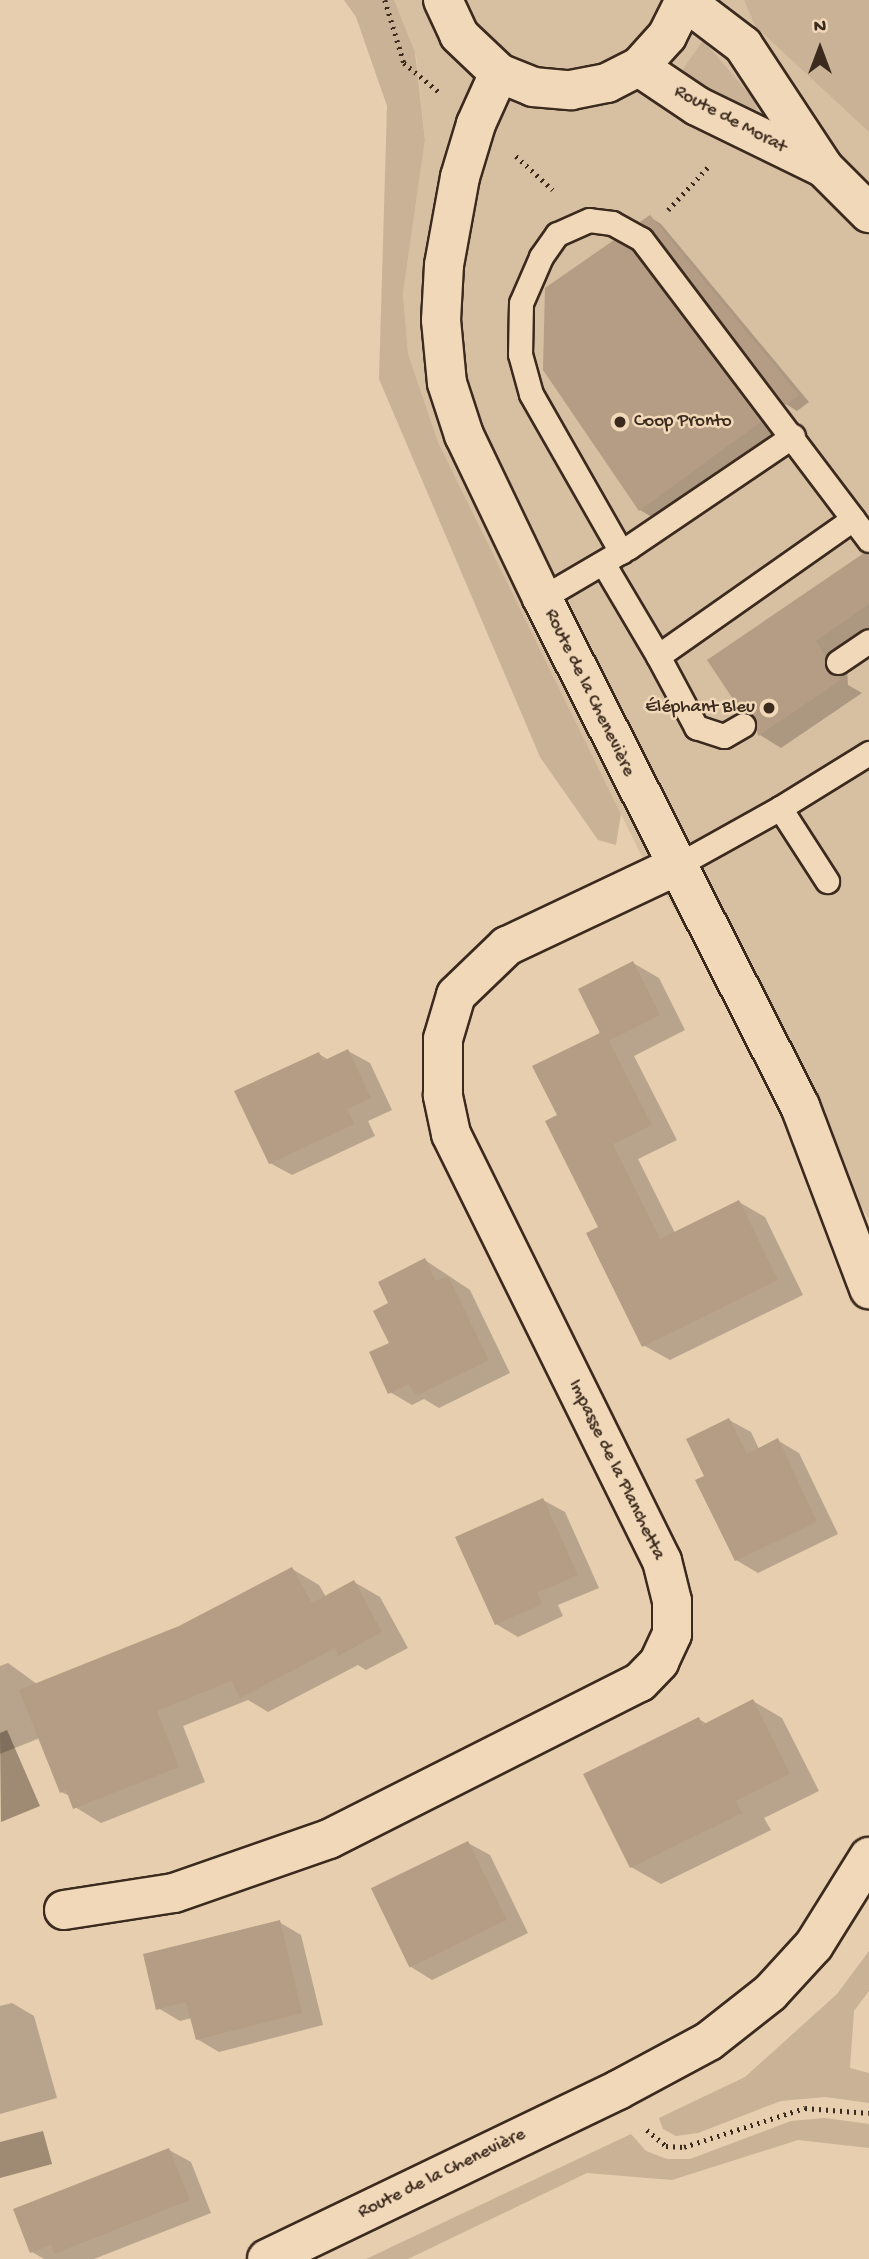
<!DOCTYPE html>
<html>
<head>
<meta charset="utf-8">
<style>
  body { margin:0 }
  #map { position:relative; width:869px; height:2259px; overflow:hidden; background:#e6ceaf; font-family:"Gochi Hand",sans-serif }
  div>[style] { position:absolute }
  .built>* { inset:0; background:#d7bfa2 }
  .green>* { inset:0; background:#cab297 }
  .water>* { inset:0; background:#9f8b74 }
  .shadow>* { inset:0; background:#0003 }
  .building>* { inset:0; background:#b49d84; transform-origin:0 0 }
  .path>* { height:4.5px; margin-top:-2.25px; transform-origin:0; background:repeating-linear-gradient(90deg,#3b2a1e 0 2px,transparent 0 7px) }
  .roads { filter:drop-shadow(2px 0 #3b2a1e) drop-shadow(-2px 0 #3b2a1e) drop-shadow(0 2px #3b2a1e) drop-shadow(0 -2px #3b2a1e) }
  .service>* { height:23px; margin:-11.5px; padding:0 11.5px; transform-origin:11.5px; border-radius:11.5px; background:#f1d8b8 }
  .minor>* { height:38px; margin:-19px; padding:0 19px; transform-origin:19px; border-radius:19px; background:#f1d8b8 }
  .tertiary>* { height:38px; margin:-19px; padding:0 19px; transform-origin:19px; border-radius:19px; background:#f1d8b8 }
  .secondary>* { height:38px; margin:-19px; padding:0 19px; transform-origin:19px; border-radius:19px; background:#f1d8b8 }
  .dots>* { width:19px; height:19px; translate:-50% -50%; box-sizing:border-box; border:4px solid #f1d8b8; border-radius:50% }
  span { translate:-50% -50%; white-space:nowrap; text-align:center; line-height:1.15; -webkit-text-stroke:5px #f1d8b8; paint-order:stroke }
  .street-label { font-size:19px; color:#3b2a1e }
  .poi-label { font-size:19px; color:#3b2a1e }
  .left { translate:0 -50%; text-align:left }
  .right { translate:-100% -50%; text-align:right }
  .north { position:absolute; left:785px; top:14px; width:70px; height:70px; -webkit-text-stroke:5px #f1d8b8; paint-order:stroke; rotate:0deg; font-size:19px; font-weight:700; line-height:28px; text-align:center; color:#3b2a1e }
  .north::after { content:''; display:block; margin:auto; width:24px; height:32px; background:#3b2a1e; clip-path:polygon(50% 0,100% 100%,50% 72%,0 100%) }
</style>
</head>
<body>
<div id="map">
  <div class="built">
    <i style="clip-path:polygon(394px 0,869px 0,869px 1219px,643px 859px,438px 442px,408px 353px,403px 294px,425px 140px,416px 55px)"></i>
  </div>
  <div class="green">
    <i style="clip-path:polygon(344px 0,394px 0,415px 52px,425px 140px,403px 294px,408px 353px,438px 442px,621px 814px,616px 845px,598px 840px,540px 757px,379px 379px,387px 106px,356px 17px)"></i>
    <i style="clip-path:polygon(744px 0,869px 0,869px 132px,755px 26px)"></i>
    <i style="clip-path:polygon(703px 40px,757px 103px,756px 112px,748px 115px,677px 78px)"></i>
    <i style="clip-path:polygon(869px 1951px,869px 1991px,854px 2011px,850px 2068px,869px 2073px,869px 2103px,825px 2097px,781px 2101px,698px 2133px,676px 2136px,663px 2129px,659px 2118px,745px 2077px,837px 1994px)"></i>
    <i style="clip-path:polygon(825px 2118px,869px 2124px,869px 2148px,798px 2140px,672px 2180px,587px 2173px,408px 2259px,366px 2259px,631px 2134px,646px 2151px,667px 2159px,690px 2159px,791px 2121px)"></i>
  </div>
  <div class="water">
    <i style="clip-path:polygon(7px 1730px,40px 1806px,1px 1822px,0 1733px)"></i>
    <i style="clip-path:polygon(43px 2131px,52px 2164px,0 2178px,0 2142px)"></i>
  </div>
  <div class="shadow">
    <i style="clip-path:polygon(650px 217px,661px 224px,809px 402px,797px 411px,786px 404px)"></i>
    <i style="clip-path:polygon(614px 242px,649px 262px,778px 432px,657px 520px,640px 510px)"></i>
    <i style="clip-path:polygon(869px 569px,869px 631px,836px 654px,847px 670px,848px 685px,862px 693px,781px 748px,760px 735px,757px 718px,742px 710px)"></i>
    <i style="clip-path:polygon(633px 963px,659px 978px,685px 1030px,634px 1056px,677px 1140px,638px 1159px,675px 1233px,739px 1202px,765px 1217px,803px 1295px,670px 1360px,643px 1345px,559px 1116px)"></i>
    <i style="clip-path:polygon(348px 1051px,370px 1063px,392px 1110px,368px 1121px,375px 1136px,292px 1175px,270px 1163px,319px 1054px,329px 1060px)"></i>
    <i style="clip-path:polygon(425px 1260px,470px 1290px,510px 1373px,439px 1408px,424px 1399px,412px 1405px,390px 1392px,390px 1304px)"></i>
    <i style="clip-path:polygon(729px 1420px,751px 1432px,759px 1449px,777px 1440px,799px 1453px,838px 1534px,758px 1573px,736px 1560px,706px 1476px)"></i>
    <i style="clip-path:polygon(543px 1500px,565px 1512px,599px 1588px,558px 1605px,563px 1616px,518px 1637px,496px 1624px)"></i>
    <i style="clip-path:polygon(292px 1569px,319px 1585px,326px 1597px,354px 1582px,380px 1597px,408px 1648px,366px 1670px,358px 1665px,268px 1712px,248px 1700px,183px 1726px,205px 1782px,101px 1823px,75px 1807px,70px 1796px,61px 1792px,40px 1738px,0 1754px,0 1666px,8px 1663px,37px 1684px,180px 1628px)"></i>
    <i style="clip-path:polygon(753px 1701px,782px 1718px,819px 1791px,764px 1818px,771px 1830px,661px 1884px,631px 1867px,699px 1719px,707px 1724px)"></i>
    <i style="clip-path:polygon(468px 1843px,490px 1855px,528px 1933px,432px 1980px,411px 1967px)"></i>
    <i style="clip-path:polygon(279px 1922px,301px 1935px,323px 2025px,219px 2052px,197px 2039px,192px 2018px,180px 2021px,158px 2008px)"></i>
    <i style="clip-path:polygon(12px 2003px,34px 2016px,57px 2098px,0 2114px,0 2006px)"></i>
    <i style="clip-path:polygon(169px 2150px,191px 2162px,211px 2213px,94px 2259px,44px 2259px,32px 2252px)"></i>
  </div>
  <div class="building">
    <i style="clip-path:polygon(650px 215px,799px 395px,785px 405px,652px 231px,640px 222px)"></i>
    <i style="clip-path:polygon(614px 240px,632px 250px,762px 421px,639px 511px,543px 370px,545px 288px)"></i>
    <i style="clip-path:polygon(864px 553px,869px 554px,869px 604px,816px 641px,825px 656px,827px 670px,841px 680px,758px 736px,755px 717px,741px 711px,707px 660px)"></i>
    <i style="clip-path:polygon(633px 961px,660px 1015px,609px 1041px,652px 1125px,613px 1144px,660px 1239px,739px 1200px,778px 1280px,642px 1347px,586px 1233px,598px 1227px,545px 1121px,557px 1115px,532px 1066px,600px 1033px,578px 989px)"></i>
    <i style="clip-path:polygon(348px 1049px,371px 1098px,347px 1109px,354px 1124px,269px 1164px,234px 1091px,319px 1052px,323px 1061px)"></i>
    <i style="clip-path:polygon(425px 1258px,436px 1281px,448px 1276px,489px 1360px,416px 1396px,409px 1384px,388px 1394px,369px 1352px,389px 1343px,373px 1311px,388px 1303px,378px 1282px)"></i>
    <i style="clip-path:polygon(729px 1418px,747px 1454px,778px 1438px,817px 1522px,735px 1561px,695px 1480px,704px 1476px,686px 1439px)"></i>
    <i style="clip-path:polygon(543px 1498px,578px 1575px,537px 1593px,542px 1604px,495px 1625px,455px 1537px)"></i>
    <i style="clip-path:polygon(292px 1567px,312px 1603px,354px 1580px,382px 1632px,338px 1656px,335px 1648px,240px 1698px,231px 1681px,157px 1711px,179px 1767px,73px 1809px,66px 1790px,60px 1793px,19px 1690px,179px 1626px)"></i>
    <i style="clip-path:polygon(753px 1699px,790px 1774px,736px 1801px,742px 1813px,630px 1868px,583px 1774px,699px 1717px,702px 1725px)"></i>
    <i style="left:468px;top:1841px;width:88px;height:108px;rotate:64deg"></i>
    <i style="clip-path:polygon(280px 1920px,302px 2013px,196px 2040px,186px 2002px,156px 2010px,143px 1954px)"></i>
    <i style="clip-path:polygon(169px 2148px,190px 2200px,54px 2254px,51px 2245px,30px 2253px,13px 2209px)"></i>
  </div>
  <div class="path">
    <i style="left:385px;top:0;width:66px;rotate:73.2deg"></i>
    <i style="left:404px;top:63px;width:45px;rotate:39.6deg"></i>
    <i style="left:516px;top:156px;width:50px;rotate:42.6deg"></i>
    <i style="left:668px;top:210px;width:59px;rotate:-47.1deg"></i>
    <i style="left:647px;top:2130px;width:25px;rotate:40deg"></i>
    <i style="left:666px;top:2146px;width:18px;rotate:3deg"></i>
    <i style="left:684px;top:2147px;width:127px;rotate:-17.9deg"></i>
    <i style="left:805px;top:2108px;width:64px;rotate:4.5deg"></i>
  </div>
  <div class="roads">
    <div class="service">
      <i style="left:853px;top:519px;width:26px;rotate:53deg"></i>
      <i style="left:603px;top:563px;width:108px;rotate:59.4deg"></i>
      <i style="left:658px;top:656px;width:238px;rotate:-35.1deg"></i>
      <i style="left:853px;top:519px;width:351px;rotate:-127.1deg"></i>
      <i style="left:641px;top:239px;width:33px;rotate:-151deg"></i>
      <i style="left:612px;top:223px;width:23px;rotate:-173deg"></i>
      <i style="left:589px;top:220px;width:35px;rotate:156deg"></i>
      <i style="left:557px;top:234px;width:28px;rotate:125deg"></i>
      <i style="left:541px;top:257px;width:50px;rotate:113.5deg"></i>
      <i style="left:521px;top:303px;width:51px;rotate:91.1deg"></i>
      <i style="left:520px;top:354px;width:41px;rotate:74.6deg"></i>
      <i style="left:531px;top:394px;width:182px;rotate:60.3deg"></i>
      <i style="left:542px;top:598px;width:101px;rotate:-30.4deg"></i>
      <i style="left:629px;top:547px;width:198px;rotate:-34.1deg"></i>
      <i style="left:658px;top:656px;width:81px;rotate:61.8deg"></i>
      <i style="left:696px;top:727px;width:29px;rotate:18deg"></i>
      <i style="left:724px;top:736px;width:22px;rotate:-30deg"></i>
      <i style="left:838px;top:662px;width:37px;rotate:-34deg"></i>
      <i style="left:780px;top:808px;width:105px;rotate:-31.7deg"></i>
      <i style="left:676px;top:866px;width:119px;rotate:-29.1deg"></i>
      <i style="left:780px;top:808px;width:87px;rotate:57.2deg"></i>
    </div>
    <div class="minor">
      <i style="left:64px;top:1910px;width:111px;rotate:-8.8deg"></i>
      <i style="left:174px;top:1893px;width:164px;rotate:-19.2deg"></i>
      <i style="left:329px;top:1839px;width:348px;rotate:-26.8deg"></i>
      <i style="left:640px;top:1682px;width:28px;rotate:-46deg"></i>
      <i style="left:659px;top:1662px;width:31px;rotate:-65deg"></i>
      <i style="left:672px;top:1634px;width:33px;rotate:-90deg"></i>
      <i style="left:672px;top:1601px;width:41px;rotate:-104deg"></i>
      <i style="left:662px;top:1561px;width:476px;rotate:-116.3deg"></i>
      <i style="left:451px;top:1134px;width:40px;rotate:-102deg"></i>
      <i style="left:443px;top:1095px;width:56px;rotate:-90deg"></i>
      <i style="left:443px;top:1039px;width:46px;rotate:-73.5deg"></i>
      <i style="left:456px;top:995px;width:71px;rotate:-43.9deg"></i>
      <i style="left:507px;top:946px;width:187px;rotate:-25.3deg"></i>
    </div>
    <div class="tertiary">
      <i style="left:499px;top:73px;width:56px;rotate:114.3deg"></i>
      <i style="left:476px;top:124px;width:55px;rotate:106.8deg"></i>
      <i style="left:460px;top:177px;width:89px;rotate:100.3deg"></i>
      <i style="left:444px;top:265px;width:55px;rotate:93.1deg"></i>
      <i style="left:441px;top:320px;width:63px;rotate:84.6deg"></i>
      <i style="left:447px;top:383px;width:55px;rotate:71.9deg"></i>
      <i style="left:464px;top:435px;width:181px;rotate:64.4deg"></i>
      <i style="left:542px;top:598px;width:570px;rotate:63.08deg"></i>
      <i style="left:800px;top:1106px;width:196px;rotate:69.3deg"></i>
      <i style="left:267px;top:2259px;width:390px;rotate:-25.7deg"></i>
      <i style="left:618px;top:2090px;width:103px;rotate:-28.3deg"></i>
      <i style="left:709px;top:2041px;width:78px;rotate:-38.2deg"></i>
      <i style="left:770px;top:1993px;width:65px;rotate:-47.5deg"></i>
      <i style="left:814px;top:1945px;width:104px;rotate:-58deg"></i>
    </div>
    <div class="secondary">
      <i style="left:443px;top:0;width:38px;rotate:65deg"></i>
      <i style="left:459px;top:35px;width:55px;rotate:43.5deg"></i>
      <i style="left:499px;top:73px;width:37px;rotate:22deg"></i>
      <i style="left:533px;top:87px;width:38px;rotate:5deg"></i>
      <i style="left:571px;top:90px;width:37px;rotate:-11deg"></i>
      <i style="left:607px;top:83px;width:36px;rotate:-27deg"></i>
      <i style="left:639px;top:67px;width:42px;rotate:-47.9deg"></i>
      <i style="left:667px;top:36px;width:40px;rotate:-63.4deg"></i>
      <i style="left:685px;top:1px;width:73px;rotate:37.2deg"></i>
      <i style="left:743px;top:45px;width:147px;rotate:56.6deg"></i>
      <i style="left:824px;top:168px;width:64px;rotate:45deg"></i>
      <i style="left:639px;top:67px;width:70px;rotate:33.9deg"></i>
      <i style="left:697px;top:106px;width:139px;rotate:26deg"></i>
    </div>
  </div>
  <div class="dots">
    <i style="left:620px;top:422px;background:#3b2a1e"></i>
    <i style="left:769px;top:708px;background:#3b2a1e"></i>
  </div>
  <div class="street-label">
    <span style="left:730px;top:120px;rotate:28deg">Route de Morat</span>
    <span style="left:589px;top:693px;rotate:64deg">Route de la Chenevière</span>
    <span style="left:616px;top:1470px;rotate:64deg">Impasse de la Planchetta</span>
    <span style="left:442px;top:2174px;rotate:-26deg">Route de la Chenevière</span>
  </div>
  <div class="poi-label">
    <span class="left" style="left:634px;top:422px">Coop Pronto</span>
    <span class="right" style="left:755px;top:708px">Éléphant Bleu</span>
  </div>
  <div class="north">N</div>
</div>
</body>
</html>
